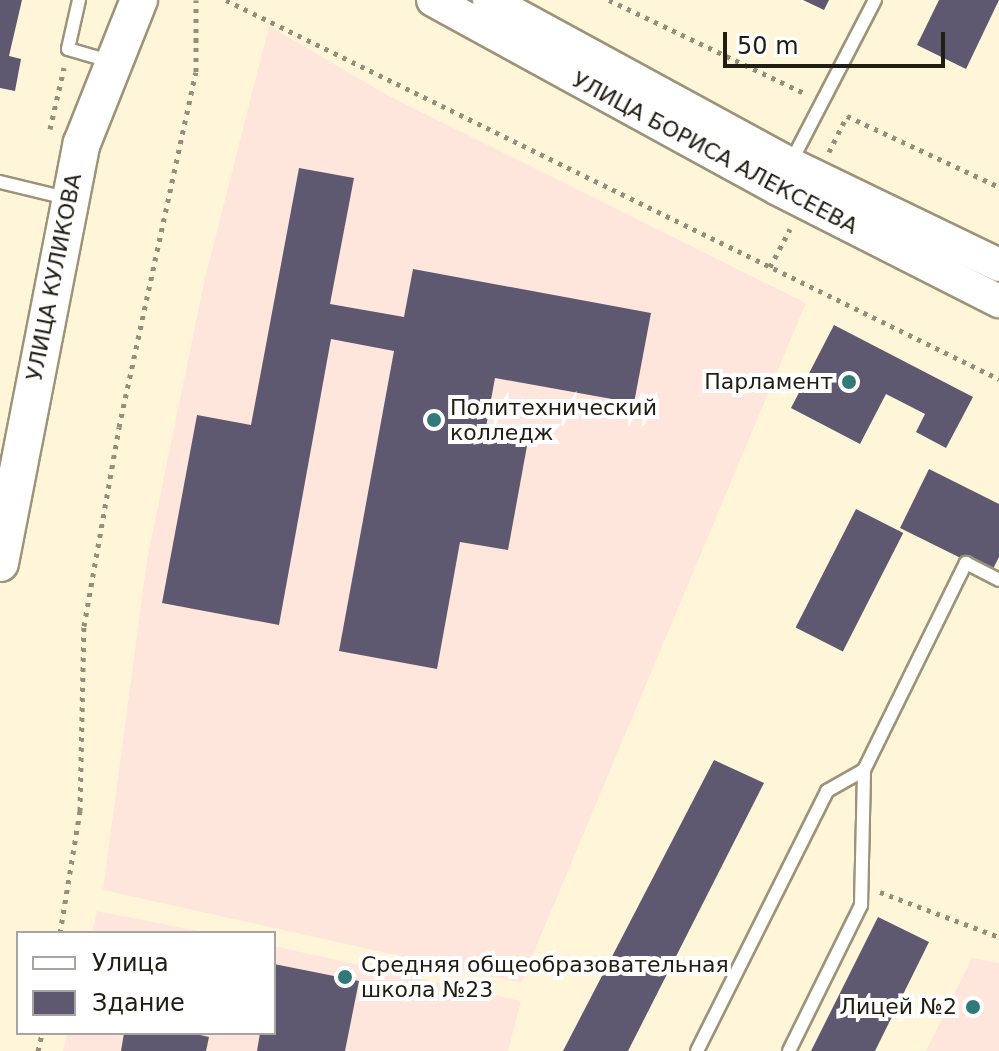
<!DOCTYPE html>
<html>
<head>
<meta charset="utf-8">
<style>
  body { margin:0 }
  #map { position:relative; width:999px; height:1051px; overflow:hidden; background:#fff6da; font-family:"DejaVu Sans",sans-serif }
  div>[style] { position:absolute }
  .education>* { inset:0; background:#ffe6dd }
  .building>* { inset:0; background:#5e5870; transform-origin:0 0 }
  .path>* { height:5px; margin-top:-2.5px; transform-origin:0; background:repeating-linear-gradient(90deg,#948e7a 0 4px,transparent 0 10px) }
  .roads { filter:drop-shadow(2px 0 #9c9379) drop-shadow(-2px 0 #9c9379) drop-shadow(0 2px #9c9379) drop-shadow(0 -2px #9c9379) }
  .service>* { height:12px; margin:-6px; padding:0 6px; transform-origin:6px; border-radius:6px; background:#fff }
  .tertiary>* { height:32px; margin:-16px; padding:0 16px; transform-origin:16px; border-radius:16px; background:#fff }
  .secondary>* { height:36px; margin:-18px; padding:0 18px; transform-origin:18px; border-radius:18px; background:#fff }
  .dots>* { width:22px; height:22px; translate:-50% -50%; box-sizing:border-box; border:4px solid #fff; border-radius:50% }
  span { translate:-50% -50%; white-space:nowrap; text-align:center; line-height:1.15; -webkit-text-stroke:8px #fff; paint-order:stroke }
  .street-label { font-size:22px; color:#201d13 }
  .poi-label { font-size:22px; color:#201d13 }
  .right { translate:-100% -50%; text-align:right }
  .left { translate:0 -50%; text-align:left }
  .legend { position:absolute; left:16px; top:931px; width:260px; height:104px; box-sizing:border-box; background:#fff; border:2px solid #a6a5a1; margin:0; padding:10px 14px; list-style:none; font-size:24px; color:#201d13 }
  .legend li { display:flex; align-items:center; gap:16px; height:40px }
  .legend b { width:40px; border:2px solid #a6a5a1 }
  .scale { position:absolute; left:723px; top:32px; width:222px; height:36px; box-sizing:border-box; border:4px solid #201d13; border-top:0; padding-left:10px; font-size:24px; line-height:28px; white-space:nowrap; color:#201d13; -webkit-text-stroke:6px #fff; paint-order:stroke }
</style>
</head>
<body>
<div id="map">
  <div class="education">
    <i style="clip-path:polygon(269px 26px,391px 97px,806px 303px,521px 983px,103px 890px,147px 560px,204px 282px)"></i>
    <i style="clip-path:polygon(97px 911px,209px 933px,92px 933px)"></i>
    <i style="clip-path:polygon(274px 946px,521px 1001px,508px 1051px,63px 1051px,68px 1033px,274px 1033px)"></i>
    <i style="clip-path:polygon(972px 958px,999px 963px,999px 1051px,926px 1051px)"></i>
  </div>
  <div class="building">
    <i style="clip-path:polygon(0 0,22px 0,9px 56px,21px 59px,15px 91px,0 88px)"></i>
    <i style="clip-path:polygon(803px 0,829px 0,824px 10px)"></i>
    <i style="clip-path:polygon(939px 0,999px 0,966px 69px,917px 45px)"></i>
    <i style="clip-path:polygon(299px 168px,354px 178px,330px 304px,404px 317px,413px 269px,651px 313px,634px 403px,495px 378px,484px 438px,527px 446px,508px 550px,460px 542px,437px 669px,339px 651px,394px 351px,331px 339px,279px 625px,162px 603px,197px 415px,251px 425px)"></i>
    <i style="clip-path:polygon(834px 325px,973px 397px,946px 448px,916px 432px,925px 414px,886px 394px,860px 444px,791px 408px)"></i>
    <i style="clip-path:polygon(929px 469px,999px 504px,999px 557px,991px 573px,900px 528px)"></i>
    <i style="left:856px;top:509px;width:53px;height:133px;rotate:27deg"></i>
    <i style="clip-path:polygon(714px 760px,764px 783px,628px 1051px,563px 1051px)"></i>
    <i style="clip-path:polygon(878px 917px,929px 942px,875px 1051px,811px 1051px)"></i>
    <i style="clip-path:polygon(274px 964px,359px 981px,345px 1051px,257px 1051px,260px 1033px,274px 1033px)"></i>
    <i style="clip-path:polygon(124px 1033px,191px 1033px,209px 1037px,206px 1051px,121px 1051px)"></i>
  </div>
  <div class="path">
    <i style="left:226px;top:0;width:861px;rotate:26.12deg"></i>
    <i style="left:609px;top:0;width:216px;rotate:25.5deg"></i>
    <i style="left:50px;top:129px;width:63px;rotate:-77.1deg"></i>
    <i style="left:829px;top:152px;width:40px;rotate:-63.4deg"></i>
    <i style="left:847px;top:116px;width:168px;rotate:25deg"></i>
    <i style="left:770px;top:267px;width:43px;rotate:-62.2deg"></i>
    <i style="left:880px;top:892px;width:127px;rotate:20.7deg"></i>
    <i style="left:60px;top:933px;width:124px;rotate:-80.7deg"></i>
    <i style="left:80px;top:811px;width:185px;rotate:-88.8deg"></i>
    <i style="left:84px;top:626px;width:202px;rotate:-80deg"></i>
    <i style="left:119px;top:427px;width:363px;rotate:-77.8deg"></i>
    <i style="left:196px;top:72px;width:72px;rotate:-90deg"></i>
    <i style="left:38px;top:1051px;width:18px;rotate:-77deg"></i>
  </div>
  <div class="roads">
    <div class="service">
      <i style="left:79px;top:0;width:50px;rotate:102.7deg"></i>
      <i style="left:68px;top:49px;width:43px;rotate:16.3deg"></i>
      <i style="left:790px;top:164px;width:185px;rotate:-62.6deg"></i>
      <i style="left:0;top:182px;width:68px;rotate:13.6deg"></i>
      <i style="left:697px;top:1051px;width:291px;rotate:-63.4deg"></i>
      <i style="left:827px;top:791px;width:43px;rotate:-29.6deg"></i>
      <i style="left:789px;top:1051px;width:163px;rotate:-63.7deg"></i>
      <i style="left:861px;top:905px;width:135px;rotate:-88.7deg"></i>
      <i style="left:864px;top:770px;width:231px;rotate:-63.8deg"></i>
      <i style="left:966px;top:563px;width:37px;rotate:27deg"></i>
    </div>
    <div class="tertiary">
      <i style="left:433px;top:0;width:393px;rotate:28.7deg"></i>
      <i style="left:778px;top:189px;width:248px;rotate:26.9deg"></i>
      <i style="left:489px;top:0;width:343px;rotate:28.6deg"></i>
      <i style="left:790px;top:164px;width:232px;rotate:25.8deg"></i>
    </div>
    <div class="secondary">
      <i style="left:0;top:563px;width:428px;rotate:-79deg"></i>
      <i style="left:82px;top:143px;width:154px;rotate:-68.3deg"></i>
    </div>
  </div>
  <div class="dots">
    <i style="left:849px;top:382px;background:#317a77"></i>
    <i style="left:434px;top:420px;background:#317a77"></i>
    <i style="left:345px;top:977px;background:#317a77"></i>
    <i style="left:973px;top:1007px;background:#317a77"></i>
  </div>
  <div class="street-label">
    <span style="left:715px;top:153px;rotate:28deg">УЛИЦА БОРИСА АЛЕКСЕЕВА</span>
    <span style="left:54px;top:277px;rotate:-79deg">УЛИЦА КУЛИКОВА</span>
  </div>
  <div class="poi-label">
    <span class="right" style="left:833px;top:382px">Парламент</span>
    <span class="left" style="left:450px;top:420px">Политехнический<br>колледж</span>
    <span class="left" style="left:361px;top:977px">Средняя общеобразовательная<br>школа №23</span>
    <span class="right" style="left:957px;top:1007px">Лицей №2</span>
  </div>
  <ul class="legend">
  <li><b style="height:10px;background:#fff"></b>Улица</li>
  <li><b style="height:22px;background:#5e5870"></b>Здание</li>
  </ul>
  <div class="scale">50 m</div>
</div>
</body>
</html>
